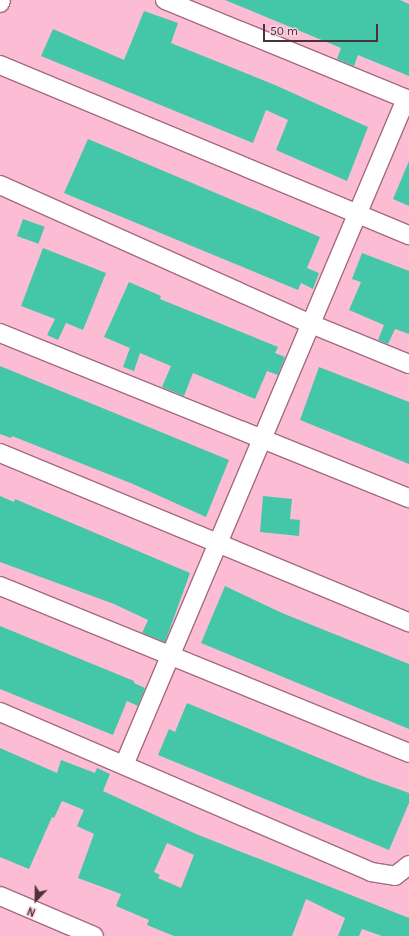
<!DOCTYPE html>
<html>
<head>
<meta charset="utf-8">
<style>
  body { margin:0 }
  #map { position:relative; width:409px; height:936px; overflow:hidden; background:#fbbcd4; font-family:Karla,sans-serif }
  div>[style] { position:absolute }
  .building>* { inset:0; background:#44c7a9; transform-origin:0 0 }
  .roads { filter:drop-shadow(1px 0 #a46b81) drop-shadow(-1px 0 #a46b81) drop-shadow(0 1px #a46b81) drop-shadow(0 -1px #a46b81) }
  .street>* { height:18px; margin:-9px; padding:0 9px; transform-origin:9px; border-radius:9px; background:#fff }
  span { translate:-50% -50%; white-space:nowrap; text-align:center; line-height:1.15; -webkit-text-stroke:3px #f8d1df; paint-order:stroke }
  .north { position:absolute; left:16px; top:880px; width:40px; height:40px; -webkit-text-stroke:3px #f8d1df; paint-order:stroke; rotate:202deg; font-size:11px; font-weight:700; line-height:16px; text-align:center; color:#4a313a }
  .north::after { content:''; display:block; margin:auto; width:14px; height:18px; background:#4a313a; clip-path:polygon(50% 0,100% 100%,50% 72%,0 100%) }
  .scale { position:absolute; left:263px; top:24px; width:115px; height:18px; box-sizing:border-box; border:2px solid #4a313a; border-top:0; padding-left:5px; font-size:12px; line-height:14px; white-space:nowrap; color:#4a313a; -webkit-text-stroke:3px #f8d1df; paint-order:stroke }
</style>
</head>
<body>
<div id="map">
  <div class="building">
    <i style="clip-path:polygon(225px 0,400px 0,409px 4px,409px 76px,358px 55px,354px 66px,337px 59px,341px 48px)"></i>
    <i style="clip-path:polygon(144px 11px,178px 23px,171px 43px,275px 85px,368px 127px,347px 181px,276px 150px,288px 120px,266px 110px,253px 143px,41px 56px,53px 29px,124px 60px)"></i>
    <i style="clip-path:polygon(88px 139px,320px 237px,307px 268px,319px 273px,313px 289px,301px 283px,298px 290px,64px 193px)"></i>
    <i style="clip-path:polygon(409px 161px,409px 206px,393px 199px)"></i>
    <i style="left:23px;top:219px;width:23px;height:18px;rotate:20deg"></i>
    <i style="clip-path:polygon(43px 248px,106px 273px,83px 330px,66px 323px,58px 340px,47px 335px,55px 319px,21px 306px)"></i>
    <i style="clip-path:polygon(362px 253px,409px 271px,409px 334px,395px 329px,388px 344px,378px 340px,384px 325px,349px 310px,361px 282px,352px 279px)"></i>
    <i style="clip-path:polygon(129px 282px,161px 296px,160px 299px,278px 347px,275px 353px,285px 357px,278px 375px,267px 371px,255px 399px,193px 373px,184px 396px,162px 387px,171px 366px,140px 353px,134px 371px,123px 367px,130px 348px,104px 337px)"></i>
    <i style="clip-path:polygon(0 366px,229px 460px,206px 517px,133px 484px,12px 436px,11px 438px,0 434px)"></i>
    <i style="clip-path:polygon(319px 367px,409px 402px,409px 464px,300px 420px)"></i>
    <i style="clip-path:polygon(0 496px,14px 502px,15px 499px,190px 573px,165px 642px,142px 633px,148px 620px,114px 604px,0 562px)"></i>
    <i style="clip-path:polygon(263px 496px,292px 499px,290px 519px,300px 520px,299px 536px,260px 532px)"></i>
    <i style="clip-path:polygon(225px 586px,282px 613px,409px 664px,409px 729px,201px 643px)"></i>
    <i style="clip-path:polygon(0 626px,134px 681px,134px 683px,145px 688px,138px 706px,127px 701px,113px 735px,0 689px)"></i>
    <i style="clip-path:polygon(187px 703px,367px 778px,409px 793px,409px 803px,389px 850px,158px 755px,169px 729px,175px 732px)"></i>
    <i style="clip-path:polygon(evenodd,0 748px,57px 773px,61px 760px,95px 773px,97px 768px,110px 774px,103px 791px,196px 834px,409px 918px,409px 936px,382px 936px,362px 929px,359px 936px,338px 936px,345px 918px,306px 899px,292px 936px,174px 936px,147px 925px,149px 920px,116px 906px,121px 894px,78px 878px,94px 834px,77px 826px,84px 810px,62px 801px,54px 818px,52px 817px,29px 869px,0 857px,0 748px,167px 843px,194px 855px,181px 888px,158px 878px,160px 875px,154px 872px,167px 843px)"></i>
  </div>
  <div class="roads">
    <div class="street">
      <i style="left:165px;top:0;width:264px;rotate:22.3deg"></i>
      <i style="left:0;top:3px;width:3px;rotate:-72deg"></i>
      <i style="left:0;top:65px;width:443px;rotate:22.6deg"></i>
      <i style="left:0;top:185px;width:341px;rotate:24.1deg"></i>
      <i style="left:311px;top:324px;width:106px;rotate:22.2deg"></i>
      <i style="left:0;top:333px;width:441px;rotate:22deg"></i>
      <i style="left:0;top:453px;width:443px;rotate:22.5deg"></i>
      <i style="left:0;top:586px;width:442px;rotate:22.2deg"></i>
      <i style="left:0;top:712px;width:404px;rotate:23.3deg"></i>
      <i style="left:371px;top:872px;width:24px;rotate:9deg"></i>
      <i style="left:395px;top:876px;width:18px;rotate:-38deg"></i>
      <i style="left:124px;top:765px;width:723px;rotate:-67.05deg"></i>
      <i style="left:0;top:896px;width:102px;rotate:23.1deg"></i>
    </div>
  </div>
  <div class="north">N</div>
  <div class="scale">50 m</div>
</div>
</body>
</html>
